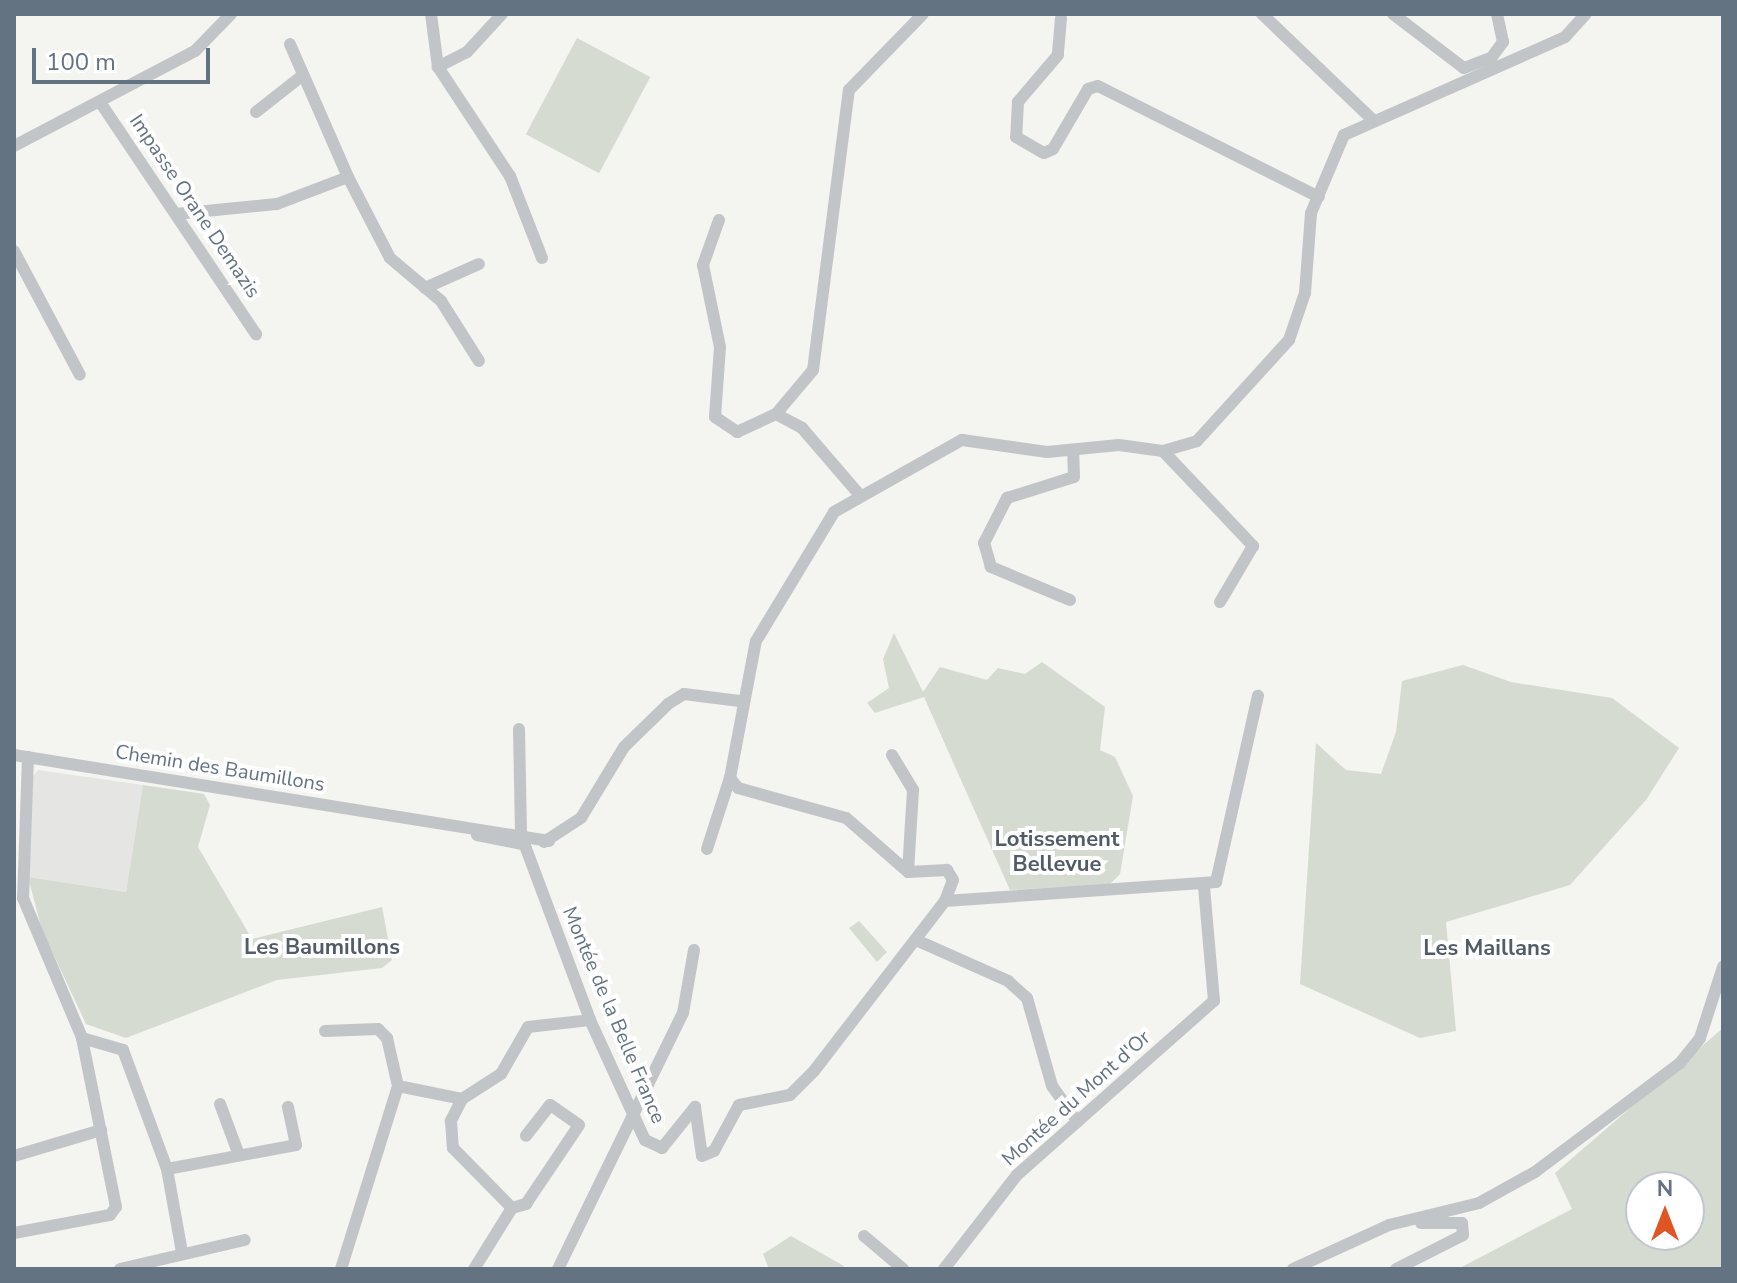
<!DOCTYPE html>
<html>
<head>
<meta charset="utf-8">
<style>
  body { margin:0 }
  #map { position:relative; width:1737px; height:1283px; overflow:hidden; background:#f4f4f0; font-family:"Nunito Sans",sans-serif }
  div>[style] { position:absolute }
  .built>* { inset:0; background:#e5e6e4 }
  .green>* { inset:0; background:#d5dbd1; transform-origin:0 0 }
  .minor>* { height:12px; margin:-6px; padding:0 6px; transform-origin:6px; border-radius:6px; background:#c2c5c8 }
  span { translate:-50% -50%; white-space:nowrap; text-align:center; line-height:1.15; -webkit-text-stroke:8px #fff; paint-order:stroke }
  .street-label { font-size:20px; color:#647381 }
  .neighbourhood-label { font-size:22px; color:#515c66; font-weight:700 }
  .frame { position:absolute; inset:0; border:16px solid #647381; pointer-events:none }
  .north { position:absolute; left:1625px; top:1171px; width:80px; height:80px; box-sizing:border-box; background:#fff; border:2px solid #c1c7cd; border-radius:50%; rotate:0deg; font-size:22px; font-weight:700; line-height:32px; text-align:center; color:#647381 }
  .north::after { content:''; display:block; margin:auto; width:28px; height:36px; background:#df5625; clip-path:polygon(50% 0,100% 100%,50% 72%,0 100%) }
  .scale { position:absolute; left:32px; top:48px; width:178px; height:36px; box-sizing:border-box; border:4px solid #647381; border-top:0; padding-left:10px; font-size:24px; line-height:28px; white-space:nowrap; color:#647381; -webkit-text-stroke:6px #fff; paint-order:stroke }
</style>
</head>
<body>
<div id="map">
  <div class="built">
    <i style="clip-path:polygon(38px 770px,143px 785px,126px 892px,28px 877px,31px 779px)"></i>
  </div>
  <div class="green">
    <i style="left:577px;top:38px;width:83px;height:109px;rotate:28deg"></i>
    <i style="clip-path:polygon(894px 633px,923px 692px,940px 667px,987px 680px,998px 668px,1025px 674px,1042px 662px,1105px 707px,1100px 750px,1115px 757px,1133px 796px,1120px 874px,1110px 884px,1010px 890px,924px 697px,875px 713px,867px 703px,889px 688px,883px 659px)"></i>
    <i style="clip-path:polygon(1463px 665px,1511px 682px,1612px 698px,1679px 748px,1646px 800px,1570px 885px,1446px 922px,1456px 1031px,1420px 1038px,1300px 984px,1316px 743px,1346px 770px,1381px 774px,1396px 732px,1402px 681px)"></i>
    <i style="clip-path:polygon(143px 785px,204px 794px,210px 805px,198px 847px,252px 939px,382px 907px,392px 960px,382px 968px,277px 980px,126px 1038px,86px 1024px,42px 930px,28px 877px,126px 892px)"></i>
    <i style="clip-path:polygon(859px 921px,887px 952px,877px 962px,849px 928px)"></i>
    <i style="clip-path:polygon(evenodd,1723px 1028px,1723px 1269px,1458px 1269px,1572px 1209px,1555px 1173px,1723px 1028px,1641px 1187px,1689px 1187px,1689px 1235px,1641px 1235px,1641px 1187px)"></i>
    <i style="clip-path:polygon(791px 1236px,844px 1266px,842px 1269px,769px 1269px,763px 1254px)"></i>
  </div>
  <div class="minor">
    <i style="left:431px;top:14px;width:53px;rotate:82.5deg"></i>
    <i style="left:502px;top:14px;width:52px;rotate:132.6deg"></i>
    <i style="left:467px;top:52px;width:33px;rotate:153deg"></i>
    <i style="left:438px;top:67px;width:131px;rotate:56.6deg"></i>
    <i style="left:510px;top:176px;width:88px;rotate:68.7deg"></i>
    <i style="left:1262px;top:14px;width:155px;rotate:43.7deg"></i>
    <i style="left:1393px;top:14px;width:89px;rotate:37.3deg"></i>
    <i style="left:1464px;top:68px;width:30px;rotate:-21deg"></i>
    <i style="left:1492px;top:57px;width:19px;rotate:-54deg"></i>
    <i style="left:1503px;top:42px;width:29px;rotate:-102deg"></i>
    <i style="left:1061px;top:18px;width:37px;rotate:95deg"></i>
    <i style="left:1058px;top:55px;width:62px;rotate:130.4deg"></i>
    <i style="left:1018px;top:102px;width:35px;rotate:93deg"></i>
    <i style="left:1016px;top:137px;width:32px;rotate:30deg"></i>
    <i style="left:1044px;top:153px;width:10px;rotate:-24deg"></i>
    <i style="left:1053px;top:149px;width:69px;rotate:-59.7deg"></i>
    <i style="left:1088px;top:89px;width:10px;rotate:-17deg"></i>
    <i style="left:1098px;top:86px;width:247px;rotate:26.7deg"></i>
    <i style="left:100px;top:102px;width:280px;rotate:56.1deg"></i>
    <i style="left:256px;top:112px;width:60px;rotate:-38.2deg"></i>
    <i style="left:14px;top:146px;width:204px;rotate:-27.7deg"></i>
    <i style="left:195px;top:51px;width:52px;rotate:-45.8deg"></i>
    <i style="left:348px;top:177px;width:91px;rotate:62.6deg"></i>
    <i style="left:390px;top:258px;width:67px;rotate:40.1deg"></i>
    <i style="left:441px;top:301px;width:71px;rotate:57.7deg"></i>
    <i style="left:176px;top:214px;width:101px;rotate:-5.7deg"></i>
    <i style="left:277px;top:204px;width:76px;rotate:-20.8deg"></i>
    <i style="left:348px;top:177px;width:145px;rotate:-113.6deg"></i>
    <i style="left:719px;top:220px;width:48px;rotate:109.6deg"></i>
    <i style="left:703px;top:265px;width:84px;rotate:78.3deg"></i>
    <i style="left:720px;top:347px;width:70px;rotate:94.1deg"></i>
    <i style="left:715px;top:417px;width:27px;rotate:34deg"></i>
    <i style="left:737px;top:432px;width:43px;rotate:-24.8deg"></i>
    <i style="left:776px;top:414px;width:57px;rotate:-49.9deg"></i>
    <i style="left:813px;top:370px;width:282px;rotate:-82.7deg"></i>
    <i style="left:849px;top:90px;width:106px;rotate:-45.8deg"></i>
    <i style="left:14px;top:251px;width:140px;rotate:62deg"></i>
    <i style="left:425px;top:288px;width:59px;rotate:-24deg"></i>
    <i style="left:776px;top:414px;width:30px;rotate:28deg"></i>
    <i style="left:802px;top:428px;width:86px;rotate:49.3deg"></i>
    <i style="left:1163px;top:451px;width:131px;rotate:46.5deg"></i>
    <i style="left:1253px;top:546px;width:65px;rotate:120.5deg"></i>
    <i style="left:1070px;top:600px;width:86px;rotate:-157.3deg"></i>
    <i style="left:991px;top:567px;width:25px;rotate:-106deg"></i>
    <i style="left:984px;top:543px;width:51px;rotate:-62.9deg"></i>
    <i style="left:1007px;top:498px;width:70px;rotate:-17.4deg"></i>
    <i style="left:1074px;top:477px;width:27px;rotate:-92deg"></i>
    <i style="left:519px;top:729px;width:106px;rotate:88.9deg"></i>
    <i style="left:521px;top:835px;width:197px;rotate:69.5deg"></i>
    <i style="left:590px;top:1020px;width:132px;rotate:65.4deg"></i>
    <i style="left:645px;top:1140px;width:19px;rotate:25deg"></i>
    <i style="left:662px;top:1148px;width:53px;rotate:-51.2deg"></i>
    <i style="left:695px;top:1107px;width:49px;rotate:81.9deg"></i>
    <i style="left:702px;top:1156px;width:13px;rotate:-23deg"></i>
    <i style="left:714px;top:1151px;width:52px;rotate:-61.5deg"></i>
    <i style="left:739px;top:1105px;width:52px;rotate:-11.1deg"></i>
    <i style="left:790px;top:1095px;width:34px;rotate:-45deg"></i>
    <i style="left:814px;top:1071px;width:215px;rotate:-52.4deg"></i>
    <i style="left:945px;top:901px;width:22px;rotate:-69deg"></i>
    <i style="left:953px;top:880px;width:12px;rotate:-121deg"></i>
    <i style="left:947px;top:870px;width:39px;rotate:177deg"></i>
    <i style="left:908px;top:872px;width:82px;rotate:-138.9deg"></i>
    <i style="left:846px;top:818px;width:112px;rotate:-164.5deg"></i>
    <i style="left:738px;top:788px;width:13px;rotate:-129deg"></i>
    <i style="left:14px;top:755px;width:542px;rotate:9.13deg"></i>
    <i style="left:892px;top:755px;width:41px;rotate:59deg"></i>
    <i style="left:913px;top:790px;width:82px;rotate:93.5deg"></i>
    <i style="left:28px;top:757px;width:141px;rotate:92deg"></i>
    <i style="left:23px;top:898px;width:152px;rotate:67.1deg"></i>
    <i style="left:82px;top:1038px;width:43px;rotate:16.3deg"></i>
    <i style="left:123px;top:1050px;width:127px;rotate:69.7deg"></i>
    <i style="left:167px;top:1169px;width:84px;rotate:79.8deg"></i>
    <i style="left:477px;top:835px;width:46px;rotate:11.3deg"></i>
    <i style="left:544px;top:842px;width:44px;rotate:-33deg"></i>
    <i style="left:581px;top:818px;width:83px;rotate:-58.8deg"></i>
    <i style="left:624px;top:747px;width:62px;rotate:-44.3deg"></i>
    <i style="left:668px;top:704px;width:19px;rotate:-32deg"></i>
    <i style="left:684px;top:694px;width:56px;rotate:7.1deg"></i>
    <i style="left:707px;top:849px;width:75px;rotate:-72.1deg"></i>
    <i style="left:730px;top:778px;width:139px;rotate:-79.3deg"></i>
    <i style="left:756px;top:641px;width:151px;rotate:-58.8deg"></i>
    <i style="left:834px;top:512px;width:147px;rotate:-29.4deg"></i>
    <i style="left:962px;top:440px;width:86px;rotate:8deg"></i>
    <i style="left:1047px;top:452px;width:72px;rotate:-5.6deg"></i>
    <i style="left:1119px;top:445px;width:44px;rotate:7.8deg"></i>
    <i style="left:1163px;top:451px;width:35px;rotate:-16deg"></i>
    <i style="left:1197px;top:441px;width:137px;rotate:-47.7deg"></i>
    <i style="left:1289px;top:340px;width:50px;rotate:-71.2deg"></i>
    <i style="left:1305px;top:293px;width:80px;rotate:-85.7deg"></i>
    <i style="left:1311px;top:213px;width:85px;rotate:-67.1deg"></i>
    <i style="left:1344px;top:135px;width:242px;rotate:-23.9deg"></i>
    <i style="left:1565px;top:37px;width:31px;rotate:-48deg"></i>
    <i style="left:945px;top:901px;width:272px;rotate:-4deg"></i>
    <i style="left:1216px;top:882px;width:191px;rotate:-77.3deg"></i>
    <i style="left:916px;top:940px;width:101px;rotate:24deg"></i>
    <i style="left:1008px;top:981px;width:25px;rotate:42deg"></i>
    <i style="left:1027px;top:998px;width:91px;rotate:74.1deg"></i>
    <i style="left:1052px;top:1086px;width:44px;rotate:54.2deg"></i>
    <i style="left:325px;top:1031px;width:53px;rotate:-2.2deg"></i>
    <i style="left:378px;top:1029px;width:13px;rotate:45deg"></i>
    <i style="left:387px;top:1038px;width:49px;rotate:77.1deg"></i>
    <i style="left:398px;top:1086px;width:192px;rotate:107.3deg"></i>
    <i style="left:398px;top:1086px;width:65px;rotate:11.5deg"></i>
    <i style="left:462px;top:1099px;width:46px;rotate:-32.7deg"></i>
    <i style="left:501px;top:1074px;width:54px;rotate:-60.1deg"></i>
    <i style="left:528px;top:1027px;width:62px;rotate:-6.4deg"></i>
    <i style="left:462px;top:1099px;width:25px;rotate:117deg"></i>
    <i style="left:451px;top:1121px;width:27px;rotate:86deg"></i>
    <i style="left:453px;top:1148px;width:84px;rotate:45.5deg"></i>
    <i style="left:512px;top:1208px;width:72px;rotate:121.9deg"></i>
    <i style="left:220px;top:1104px;width:54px;rotate:69.6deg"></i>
    <i style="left:14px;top:1156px;width:91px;rotate:-16.6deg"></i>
    <i style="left:167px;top:1169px;width:131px;rotate:-10.5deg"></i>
    <i style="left:296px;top:1145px;width:39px;rotate:-102deg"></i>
    <i style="left:512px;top:1208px;width:15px;rotate:-16deg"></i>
    <i style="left:526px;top:1204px;width:95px;rotate:-56.1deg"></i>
    <i style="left:579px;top:1125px;width:35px;rotate:-145deg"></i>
    <i style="left:550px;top:1105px;width:39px;rotate:128deg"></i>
    <i style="left:14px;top:1233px;width:98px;rotate:-10.6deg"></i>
    <i style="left:110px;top:1215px;width:10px;rotate:-53deg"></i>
    <i style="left:116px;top:1207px;width:172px;rotate:-101.4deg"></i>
    <i style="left:864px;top:1236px;width:51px;rotate:40.2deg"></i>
    <i style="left:120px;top:1269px;width:128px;rotate:-13.1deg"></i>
    <i style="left:558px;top:1269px;width:285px;rotate:-64deg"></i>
    <i style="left:683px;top:1013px;width:64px;rotate:-80.1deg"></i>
    <i style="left:944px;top:1269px;width:119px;rotate:-52.2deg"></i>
    <i style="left:1017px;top:1175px;width:263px;rotate:-41.5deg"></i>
    <i style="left:1214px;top:1001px;width:114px;rotate:-95deg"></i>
    <i style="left:1293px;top:1269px;width:106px;rotate:-24.6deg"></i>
    <i style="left:1389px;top:1225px;width:93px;rotate:-13.7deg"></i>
    <i style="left:1479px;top:1203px;width:64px;rotate:-29deg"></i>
    <i style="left:1535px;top:1172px;width:181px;rotate:-36.9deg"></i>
    <i style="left:1680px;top:1063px;width:32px;rotate:-51deg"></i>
    <i style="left:1700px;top:1038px;width:75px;rotate:-72.1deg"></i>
    <i style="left:1396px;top:1269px;width:75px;rotate:-26.9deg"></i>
    <i style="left:1463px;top:1235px;width:12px;rotate:-95deg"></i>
    <i style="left:1462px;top:1223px;width:41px;rotate:180deg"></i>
  </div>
  <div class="street-label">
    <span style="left:195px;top:206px;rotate:56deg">Impasse Orane Demazis</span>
    <span style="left:220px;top:768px;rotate:9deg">Chemin des Baumillons</span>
    <span style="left:614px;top:1015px;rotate:67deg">Montée de la Belle France</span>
    <span style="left:1076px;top:1098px;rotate:-42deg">Montée du Mont d'Or</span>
  </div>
  <div class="neighbourhood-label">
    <span style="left:1057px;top:852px">Lotissement<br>Bellevue</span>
    <span style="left:322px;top:948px">Les Baumillons</span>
    <span style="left:1487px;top:949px">Les Maillans</span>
  </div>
  <div class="frame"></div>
  <div class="north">N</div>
  <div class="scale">100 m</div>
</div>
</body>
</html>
